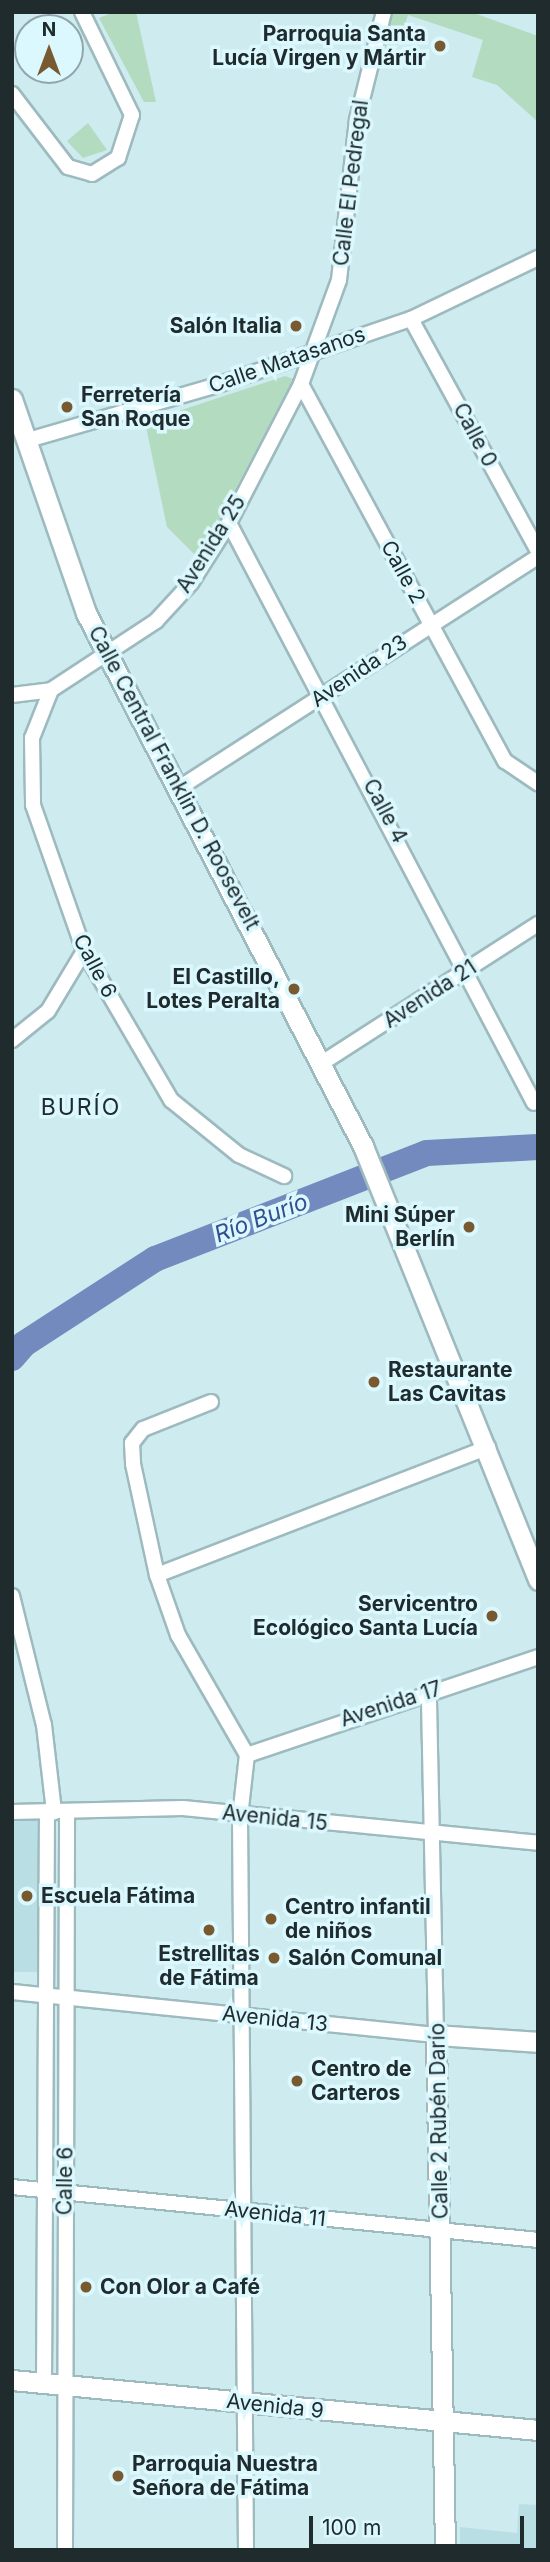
<!DOCTYPE html>
<html>
<head>
<meta charset="utf-8">
<style>
  body { margin:0 }
  #map { position:relative; width:550px; height:2562px; overflow:hidden; background:#ceebf0; font-family:Inter,sans-serif }
  div>[style] { position:absolute }
  .built>* { inset:0; background:#b9dfe5; transform-origin:0 0 }
  .green>* { inset:0; background:#b3dbbf }
  .river>* { height:26px; margin:-13px; padding:0 13px; transform-origin:13px; border-radius:13px; background:#728abe }
  .roads { filter:drop-shadow(2px 0 #9dbabf) drop-shadow(-2px 0 #9dbabf) drop-shadow(0 2px #9dbabf) drop-shadow(0 -2px #9dbabf) }
  .street>* { height:14px; margin:-7px; padding:0 7px; transform-origin:7px; border-radius:7px; background:#fff }
  .secondary>* { height:19px; margin:-9.5px; padding:0 9.5px; transform-origin:9.5px; border-radius:9.5px; background:#fff }
  .dots>* { width:19px; height:19px; translate:-50% -50%; box-sizing:border-box; border:4px solid #dbf8fe; border-radius:50% }
  span { translate:-50% -50%; white-space:nowrap; text-align:center; line-height:1.15; -webkit-text-stroke:7px #dbf8fe; paint-order:stroke }
  .poi-label { font-size:21px; color:#202b2d; font-weight:700 }
  .right { translate:-100% -50%; text-align:right }
  .left { translate:0 -50%; text-align:left }
  .street-label { font-size:21px; color:#202b2d }
  .neighbourhood-label { font-size:23px; color:#202b2d; letter-spacing:2px }
  .water-label { font-size:23px; color:#334f91; font-style:italic }
  .frame { position:absolute; inset:0; border:14px solid #202b2d; pointer-events:none }
  .north { position:absolute; left:14px; top:14px; width:70px; height:70px; box-sizing:border-box; background:#dbf8fe; border:2px solid #90a6aa; border-radius:50%; rotate:0deg; font-size:19px; font-weight:700; line-height:28px; text-align:center; color:#202b2d }
  .north::after { content:''; display:block; margin:auto; width:24px; height:32px; background:#79592f; clip-path:polygon(50% 0,100% 100%,50% 72%,0 100%) }
  .scale { position:absolute; left:309px; top:2516px; width:215px; height:32px; box-sizing:border-box; border:4px solid #202b2d; border-top:0; padding-left:9px; font-size:21px; line-height:24px; white-space:nowrap; color:#202b2d; -webkit-text-stroke:5px #dbf8fe; paint-order:stroke }
</style>
</head>
<body>
<div id="map">
  <div class="built">
    <i style="left:12px;top:1820px;width:30px;height:152px"></i>
    <i style="clip-path:polygon(519px 2504px,538px 2505px,538px 2550px,460px 2550px,460px 2527px,517px 2533px)"></i>
  </div>
  <div class="green">
    <i style="clip-path:polygon(114px 12px,136px 12px,156px 102px,144px 102px,99px 18px)"></i>
    <i style="clip-path:polygon(391px 12px,471px 12px,538px 36px,538px 122px,497px 85px,472px 77px,483px 40px,408px 15px,396px 52px,380px 47px)"></i>
    <i style="clip-path:polygon(88px 123px,107px 150px,83px 158px,67px 141px)"></i>
    <i style="clip-path:polygon(285px 376px,293px 379px,199px 559px,167px 527px,145px 422px)"></i>
  </div>
  <div class="river">
    <i style="left:12px;top:1358px;width:18px;rotate:-49deg"></i>
    <i style="left:24px;top:1344px;width:156px;rotate:-33deg"></i>
    <i style="left:155px;top:1259px;width:292px;rotate:-21.3deg"></i>
    <i style="left:427px;top:1153px;width:111px;rotate:-3.1deg"></i>
  </div>
  <div class="roads">
    <div class="street">
      <i style="left:12px;top:94px;width:92px;rotate:52.5deg"></i>
      <i style="left:68px;top:167px;width:25px;rotate:16deg"></i>
      <i style="left:92px;top:174px;width:31px;rotate:-32deg"></i>
      <i style="left:118px;top:158px;width:45px;rotate:-72deg"></i>
      <i style="left:132px;top:115px;width:114px;rotate:-115.9deg"></i>
      <i style="left:411px;top:319px;width:264px;rotate:61.3deg"></i>
      <i style="left:301px;top:384px;width:429px;rotate:61.6deg"></i>
      <i style="left:505px;top:761px;width:40px;rotate:34deg"></i>
      <i style="left:28px;top:440px;width:194px;rotate:-16.2deg"></i>
      <i style="left:214px;top:386px;width:208px;rotate:-18.8deg"></i>
      <i style="left:411px;top:319px;width:141px;rotate:-25.7deg"></i>
      <i style="left:229px;top:523px;width:655px;rotate:62.26deg"></i>
      <i style="left:51px;top:690px;width:52px;rotate:111.6deg"></i>
      <i style="left:32px;top:738px;width:67px;rotate:89.1deg"></i>
      <i style="left:33px;top:805px;width:155px;rotate:70.7deg"></i>
      <i style="left:84px;top:951px;width:173px;rotate:59.7deg"></i>
      <i style="left:171px;top:1100px;width:87px;rotate:39deg"></i>
      <i style="left:239px;top:1155px;width:50px;rotate:25deg"></i>
      <i style="left:12px;top:695px;width:39px;rotate:-7deg"></i>
      <i style="left:51px;top:690px;width:126px;rotate:-33.3deg"></i>
      <i style="left:156px;top:621px;width:52px;rotate:-47.4deg"></i>
      <i style="left:191px;top:583px;width:71px;rotate:-57.7deg"></i>
      <i style="left:229px;top:523px;width:157px;rotate:-62.6deg"></i>
      <i style="left:301px;top:384px;width:111px;rotate:-69.9deg"></i>
      <i style="left:339px;top:280px;width:161px;rotate:-83.6deg"></i>
      <i style="left:357px;top:120px;width:111px;rotate:-76deg"></i>
      <i style="left:182px;top:786px;width:423px;rotate:-32.8deg"></i>
      <i style="left:12px;top:1040px;width:46px;rotate:-38.9deg"></i>
      <i style="left:48px;top:1011px;width:70px;rotate:-59deg"></i>
      <i style="left:322px;top:1063px;width:257px;rotate:-32.8deg"></i>
      <i style="left:211px;top:1402px;width:73px;rotate:158.3deg"></i>
      <i style="left:143px;top:1429px;width:18px;rotate:128deg"></i>
      <i style="left:132px;top:1443px;width:21px;rotate:87deg"></i>
      <i style="left:133px;top:1464px;width:114px;rotate:77.8deg"></i>
      <i style="left:157px;top:1575px;width:64px;rotate:70.7deg"></i>
      <i style="left:178px;top:1635px;width:138px;rotate:60.1deg"></i>
      <i style="left:157px;top:1575px;width:355px;rotate:-21.1deg"></i>
      <i style="left:12px;top:1596px;width:133px;rotate:76.1deg"></i>
      <i style="left:44px;top:1725px;width:88px;rotate:83.4deg"></i>
      <i style="left:247px;top:1755px;width:307px;rotate:-18.6deg"></i>
      <i style="left:12px;top:1812px;width:171px;rotate:-1.3deg"></i>
      <i style="left:183px;top:1808px;width:357px;rotate:5.6deg"></i>
      <i style="left:12px;top:1992px;width:426px;rotate:5.8deg"></i>
      <i style="left:436px;top:2035px;width:343px;rotate:-91.2deg"></i>
      <i style="left:12px;top:2187px;width:529px;rotate:5.75deg"></i>
      <i style="left:44px;top:2383px;width:571px;rotate:-89.7deg"></i>
      <i style="left:65px;top:2550px;width:738px;rotate:-89.84deg"></i>
      <i style="left:246px;top:2550px;width:733px;rotate:-90.47deg"></i>
      <i style="left:240px;top:1817px;width:62px;rotate:-83.6deg"></i>
    </div>
    <div class="secondary">
      <i style="left:12px;top:399px;width:226px;rotate:70.9deg"></i>
      <i style="left:86px;top:613px;width:601px;rotate:62.54deg"></i>
      <i style="left:363px;top:1146px;width:468px;rotate:68deg"></i>
      <i style="left:12px;top:2380px;width:528px;rotate:5.43deg"></i>
      <i style="left:445px;top:2550px;width:515px;rotate:-91deg"></i>
      <i style="left:436px;top:2035px;width:102px;rotate:3.9deg"></i>
    </div>
  </div>
  <div class="dots">
    <i style="left:440px;top:46px;background:#79592f"></i>
    <i style="left:296px;top:326px;background:#79592f"></i>
    <i style="left:67px;top:407px;background:#79592f"></i>
    <i style="left:294px;top:989px;background:#79592f"></i>
    <i style="left:469px;top:1227px;background:#79592f"></i>
    <i style="left:374px;top:1382px;background:#79592f"></i>
    <i style="left:492px;top:1616px;background:#79592f"></i>
    <i style="left:27px;top:1896px;background:#79592f"></i>
    <i style="left:271px;top:1919px;background:#79592f"></i>
    <i style="left:209px;top:1930px;background:#79592f"></i>
    <i style="left:274px;top:1958px;background:#79592f"></i>
    <i style="left:297px;top:2081px;background:#79592f"></i>
    <i style="left:86px;top:2287px;background:#79592f"></i>
    <i style="left:118px;top:2476px;background:#79592f"></i>
  </div>
  <div class="poi-label">
    <span class="right" style="left:426px;top:46px">Parroquia Santa<br>Lucía Virgen y Mártir</span>
    <span class="right" style="left:282px;top:326px">Salón Italia</span>
    <span class="left" style="left:81px;top:407px">Ferretería<br>San Roque</span>
    <span class="right" style="left:280px;top:989px">El Castillo,<br>Lotes Peralta</span>
    <span class="right" style="left:455px;top:1227px">Mini Súper<br>Berlín</span>
    <span class="left" style="left:388px;top:1382px">Restaurante<br>Las Cavitas</span>
    <span class="right" style="left:478px;top:1616px">Servicentro<br>Ecológico Santa Lucía</span>
    <span class="left" style="left:41px;top:1896px">Escuela Fátima</span>
    <span class="left" style="left:285px;top:1919px">Centro infantil<br>de niños</span>
    <span style="left:209px;top:1966px">Estrellitas<br>de Fátima</span>
    <span class="left" style="left:288px;top:1958px">Salón Comunal</span>
    <span class="left" style="left:311px;top:2081px">Centro de<br>Carteros</span>
    <span class="left" style="left:100px;top:2287px">Con Olor a Café</span>
    <span class="left" style="left:132px;top:2476px">Parroquia Nuestra<br>Señora de Fátima</span>
  </div>
  <div class="street-label">
    <span style="left:351px;top:183px;rotate:-83deg">Calle El Pedregal</span>
    <span style="left:287px;top:360px;rotate:-19deg">Calle Matasanos</span>
    <span style="left:475px;top:435px;rotate:62deg">Calle 0</span>
    <span style="left:211px;top:544px;rotate:-58deg">Avenida 25</span>
    <span style="left:403px;top:572px;rotate:61deg">Calle 2</span>
    <span style="left:359px;top:671px;rotate:-34deg">Avenida 23</span>
    <span style="left:174px;top:778px;rotate:62deg">Calle Central Franklin D. Roosevelt</span>
    <span style="left:385px;top:811px;rotate:62deg">Calle 4</span>
    <span style="left:95px;top:966px;rotate:62deg">Calle 6</span>
    <span style="left:430px;top:994px;rotate:-33deg">Avenida 21</span>
    <span style="left:391px;top:1704px;rotate:-18deg">Avenida 17</span>
    <span style="left:275px;top:1818px;rotate:6deg">Avenida 15</span>
    <span style="left:275px;top:2019px;rotate:6deg">Avenida 13</span>
    <span style="left:439px;top:2121px;rotate:-91deg">Calle 2 Rubén Darío</span>
    <span style="left:65px;top:2181px;rotate:-89deg">Calle 6</span>
    <span style="left:275px;top:2214px;rotate:6deg">Avenida 11</span>
    <span style="left:275px;top:2406px;rotate:6deg">Avenida 9</span>
  </div>
  <div class="neighbourhood-label">
    <span style="left:81px;top:1107px">BURÍO</span>
  </div>
  <div class="water-label">
    <span style="left:261px;top:1218px;rotate:-21deg">Río Burío</span>
  </div>
  <div class="frame"></div>
  <div class="north">N</div>
  <div class="scale">100 m</div>
</div>
</body>
</html>
